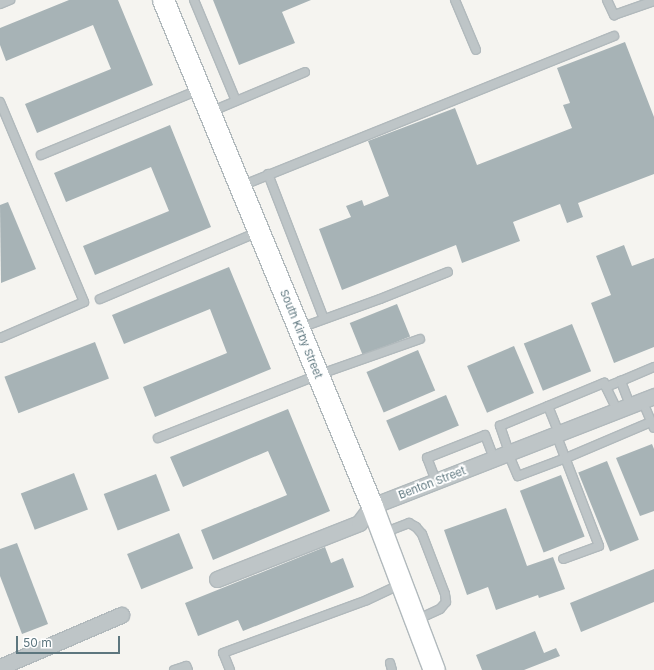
<!DOCTYPE html>
<html>
<head>
<meta charset="utf-8">
<style>
  body { margin:0 }
  #map { position:relative; width:654px; height:670px; overflow:hidden; background:#f5f4f0; font-family:Inter,sans-serif }
  div>[style] { position:absolute }
  .building>* { inset:0; background:#a7b3b6; transform-origin:0 0 }
  .roads { filter:drop-shadow(1px 0 #b1b9bc) drop-shadow(-1px 0 #b1b9bc) drop-shadow(0 1px #b1b9bc) drop-shadow(0 -1px #b1b9bc) }
  .lane>* { height:8px; margin:-4px; padding:0 4px; transform-origin:4px; border-radius:4px; background:#bec5c7 }
  .street>* { height:15px; margin:-7.5px; padding:0 7.5px; transform-origin:7.5px; border-radius:7.5px; background:#bec5c7 }
  .secondary>* { height:21px; margin:-10.5px; padding:0 10.5px; transform-origin:10.5px; border-radius:10.5px; background:#fff }
  span { translate:-50% -50%; white-space:nowrap; text-align:center; line-height:1.15; -webkit-text-stroke:4px #fff; paint-order:stroke }
  .street-label { font-size:11px; color:#5d767e }
  .scale { position:absolute; left:16px; top:636px; width:104px; height:18px; box-sizing:border-box; border:2px solid #5d767e; border-top:0; padding-left:5px; font-size:12px; line-height:14px; white-space:nowrap; color:#5d767e; -webkit-text-stroke:3px #fff; paint-order:stroke }
</style>
</head>
<body>
<div id="map">
  <div class="building">
    <i style="clip-path:polygon(69px 0,118px 0,153px 85px,37px 133px,25px 104px,111px 69px,93px 25px,6px 61px,0 45px,0 28px)"></i>
    <i style="clip-path:polygon(213px 0,311px 0,282px 12px,295px 43px,239px 65px)"></i>
    <i style="clip-path:polygon(625px 42px,654px 117px,654px 174px,578px 203px,583px 217px,567px 223px,560px 204px,513px 222px,520px 241px,462px 263px,456px 245px,342px 290px,319px 229px,351px 217px,346px 206px,362px 200px,364px 206px,389px 196px,368px 141px,455px 108px,477px 165px,572px 128px,563px 105px,570px 103px,557px 68px)"></i>
    <i style="clip-path:polygon(170px 125px,211px 227px,95px 275px,83px 246px,169px 211px,151px 167px,66px 202px,54px 173px)"></i>
    <i style="clip-path:polygon(8px 202px,36px 269px,1px 283px,0 205px)"></i>
    <i style="clip-path:polygon(624px 245px,632px 266px,654px 258px,654px 347px,614px 363px,591px 303px,611px 295px,596px 256px)"></i>
    <i style="clip-path:polygon(229px 267px,271px 369px,155px 417px,143px 387px,227px 353px,210px 309px,124px 344px,112px 315px)"></i>
    <i style="left:397px;top:304px;width:35px;height:51px;rotate:68deg"></i>
    <i style="left:572px;top:324px;width:51px;height:52px;rotate:68deg"></i>
    <i style="left:95px;top:342px;width:39px;height:97px;rotate:69deg"></i>
    <i style="left:514px;top:346px;width:51px;height:51px;rotate:67deg"></i>
    <i style="left:418px;top:350px;width:44px;height:56px;rotate:67deg"></i>
    <i style="left:446px;top:395px;width:33px;height:65px;rotate:67deg"></i>
    <i style="clip-path:polygon(288px 409px,330px 511px,213px 560px,201px 530px,287px 495px,268px 451px,183px 487px,170px 457px)"></i>
    <i style="clip-path:polygon(652px 444px,654px 449px,654px 511px,640px 516px,616px 458px)"></i>
    <i style="left:607px;top:461px;width:85px;height:31px;rotate:68deg"></i>
    <i style="left:74px;top:473px;width:39px;height:57px;rotate:69deg"></i>
    <i style="left:156px;top:474px;width:39px;height:56px;rotate:69deg"></i>
    <i style="left:561px;top:475px;width:66px;height:44px;rotate:69deg"></i>
    <i style="clip-path:polygon(506px 508px,527px 566px,553px 557px,565px 589px,539px 598px,538px 595px,496px 610px,488px 587px,467px 595px,444px 530px)"></i>
    <i style="left:179px;top:533px;width:38px;height:56px;rotate:68deg"></i>
    <i style="clip-path:polygon(17px 543px,48px 624px,22px 634px,0 576px,0 549px)"></i>
    <i style="clip-path:polygon(325px 547px,331px 563px,343px 558px,354px 587px,243px 631px,238px 620px,198px 636px,185px 603px)"></i>
    <i style="clip-path:polygon(654px 569px,654px 602px,581px 632px,570px 603px)"></i>
    <i style="clip-path:polygon(535px 631px,544px 653px,556px 648px,560px 656px,524px 670px,482px 670px,476px 655px)"></i>
  </div>
  <div class="roads">
    <div class="lane">
      <i style="left:194px;top:0;width:109px;rotate:67.4deg"></i>
      <i style="left:455px;top:0;width:54px;rotate:67.2deg"></i>
      <i style="left:607px;top:0;width:17px;rotate:65deg"></i>
      <i style="left:614px;top:15px;width:42px;rotate:-19.3deg"></i>
      <i style="left:0;top:4px;width:11px;rotate:-22deg"></i>
      <i style="left:0;top:102px;width:217px;rotate:67.2deg"></i>
      <i style="left:84px;top:302px;width:91px;rotate:156.8deg"></i>
      <i style="left:210px;top:112px;width:103px;rotate:-22.8deg"></i>
      <i style="left:41px;top:155px;width:171px;rotate:-22.4deg"></i>
      <i style="left:268px;top:174px;width:155px;rotate:68.9deg"></i>
      <i style="left:241px;top:186px;width:402px;rotate:-21.9deg"></i>
      <i style="left:100px;top:299px;width:172px;rotate:-23deg"></i>
      <i style="left:300px;top:328px;width:85px;rotate:-19.9deg"></i>
      <i style="left:380px;top:299px;width:73px;rotate:-21.7deg"></i>
      <i style="left:606px;top:387px;width:16px;rotate:-22deg"></i>
      <i style="left:642px;top:400px;width:30px;rotate:67deg"></i>
      <i style="left:630px;top:405px;width:26px;rotate:-111deg"></i>
      <i style="left:621px;top:381px;width:36px;rotate:-23deg"></i>
      <i style="left:548px;top:406px;width:29px;rotate:68deg"></i>
      <i style="left:556px;top:434px;width:120px;rotate:69deg"></i>
      <i style="left:599px;top:546px;width:38px;rotate:160deg"></i>
      <i style="left:158px;top:438px;width:172px;rotate:-21.5deg"></i>
      <i style="left:318px;top:375px;width:108px;rotate:-19.4deg"></i>
      <i style="left:509px;top:452px;width:28px;rotate:-109deg"></i>
      <i style="left:500px;top:426px;width:113px;rotate:-22.5deg"></i>
      <i style="left:604px;top:383px;width:30px;rotate:64deg"></i>
      <i style="left:508px;top:453px;width:25px;rotate:67deg"></i>
      <i style="left:518px;top:476px;width:51px;rotate:-20.6deg"></i>
      <i style="left:566px;top:458px;width:92px;rotate:-23deg"></i>
      <i style="left:436px;top:481px;width:25px;rotate:-111deg"></i>
      <i style="left:427px;top:458px;width:62px;rotate:-21.6deg"></i>
      <i style="left:485px;top:435px;width:25px;rotate:69deg"></i>
      <i style="left:383px;top:533px;width:28px;rotate:-21deg"></i>
      <i style="left:409px;top:523px;width:8px;rotate:30deg"></i>
      <i style="left:416px;top:527px;width:9px;rotate:49deg"></i>
      <i style="left:422px;top:534px;width:64px;rotate:69deg"></i>
      <i style="left:445px;top:594px;width:8px;rotate:83deg"></i>
      <i style="left:446px;top:602px;width:9px;rotate:131deg"></i>
      <i style="left:440px;top:609px;width:26px;rotate:155deg"></i>
      <i style="left:390px;top:663px;width:7px;rotate:74deg"></i>
      <i style="left:174px;top:670px;width:13px;rotate:-18deg"></i>
      <i style="left:186px;top:666px;width:4px;rotate:63deg"></i>
      <i style="left:230px;top:670px;width:18px;rotate:-112deg"></i>
      <i style="left:223px;top:653px;width:153px;rotate:-20.2deg"></i>
      <i style="left:367px;top:600px;width:38px;rotate:-25deg"></i>
    </div>
    <div class="street">
      <i style="left:217px;top:579px;width:153px;rotate:-21.5deg"></i>
      <i style="left:359px;top:523px;width:21px;rotate:-53deg"></i>
      <i style="left:372px;top:506px;width:303px;rotate:-21.3deg"></i>
      <i style="left:0;top:667px;width:132px;rotate:-23.3deg"></i>
    </div>
    <div class="secondary">
      <i style="left:163px;top:0;width:547px;rotate:67.56deg"></i>
      <i style="left:372px;top:506px;width:175px;rotate:69.3deg"></i>
    </div>
  </div>
  <div class="street-label">
    <span style="left:301px;top:334px;rotate:68deg">South Kirby Street</span>
    <span style="left:432px;top:483px;rotate:-21deg">Benton Street</span>
  </div>
  <div class="scale">50 m</div>
</div>
</body>
</html>
